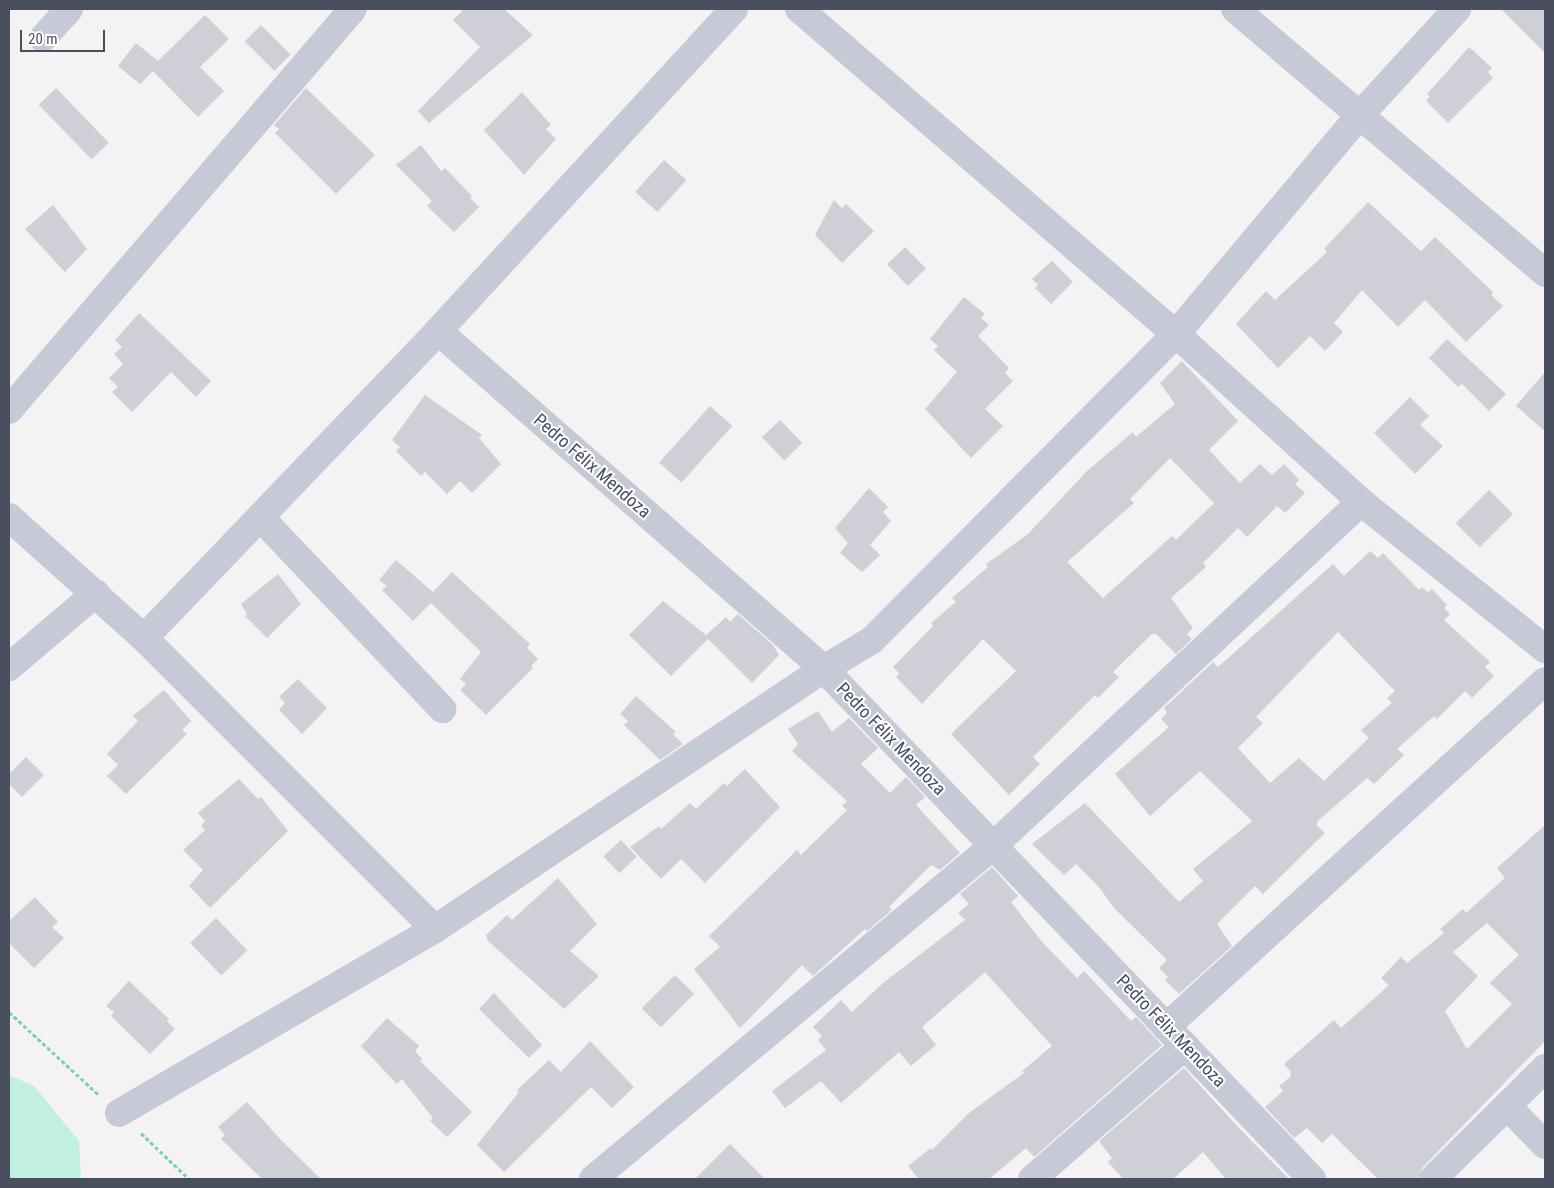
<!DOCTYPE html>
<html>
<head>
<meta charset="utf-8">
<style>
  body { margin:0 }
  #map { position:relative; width:1554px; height:1188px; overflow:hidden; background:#f4f2f2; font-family:"Roboto Condensed",sans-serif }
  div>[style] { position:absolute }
  .green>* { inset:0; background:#c1f0e0 }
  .building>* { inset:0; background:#cecfd7; transform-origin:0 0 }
  .path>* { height:3px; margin-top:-1.5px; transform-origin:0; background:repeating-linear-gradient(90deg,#78cfbc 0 4px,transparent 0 6.5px) }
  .minor>* { height:28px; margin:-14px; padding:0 14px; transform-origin:14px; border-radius:14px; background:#c5cad6 }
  span { translate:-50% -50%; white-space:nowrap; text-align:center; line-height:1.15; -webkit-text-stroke:4px #fff; paint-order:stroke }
  .street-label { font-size:18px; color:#494f5f }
  .frame { position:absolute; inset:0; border:10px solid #494f5f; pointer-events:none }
  .scale { position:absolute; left:20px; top:30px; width:85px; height:22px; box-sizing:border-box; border:2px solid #494f5f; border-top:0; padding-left:6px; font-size:15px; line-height:18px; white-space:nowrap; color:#494f5f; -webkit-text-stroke:4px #fff; paint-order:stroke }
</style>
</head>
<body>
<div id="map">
  <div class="green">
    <i style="clip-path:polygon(9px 1075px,34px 1086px,79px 1141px,81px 1179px,9px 1179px)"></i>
  </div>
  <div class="building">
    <i style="clip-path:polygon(464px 9px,504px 9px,533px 35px,429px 123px,418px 111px,480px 47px,453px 20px)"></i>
    <i style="clip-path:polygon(1501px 9px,1545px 9px,1545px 53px)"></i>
    <i style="clip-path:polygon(205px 15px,229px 39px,200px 67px,224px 91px,198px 117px,153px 71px,140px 84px,118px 66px,136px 43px,158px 61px)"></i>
    <i style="left:261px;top:25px;width:42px;height:23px;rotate:45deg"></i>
    <i style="clip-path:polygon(1469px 47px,1492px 68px,1488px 72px,1493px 78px,1448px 123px,1426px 101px,1430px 96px,1427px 94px)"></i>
    <i style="left:56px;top:88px;width:76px;height:24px;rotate:46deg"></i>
    <i style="clip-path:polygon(306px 88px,375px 155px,336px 194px,275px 133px,279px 129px,274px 125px)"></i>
    <i style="clip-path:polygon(522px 92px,551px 125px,546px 129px,556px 139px,524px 175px,484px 130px)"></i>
    <i style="clip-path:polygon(421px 145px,441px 171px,445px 168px,472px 196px,470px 198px,479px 207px,454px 232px,427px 206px,432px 201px,396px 165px)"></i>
    <i style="left:664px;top:160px;width:30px;height:43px;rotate:42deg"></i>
    <i style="clip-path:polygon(834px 200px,842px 208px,846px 204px,874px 231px,842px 263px,815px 235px)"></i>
    <i style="clip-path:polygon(1368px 202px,1421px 251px,1435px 237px,1493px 292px,1491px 295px,1503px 306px,1466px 342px,1425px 300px,1398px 327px,1362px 290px,1334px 323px,1343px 332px,1325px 351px,1310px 336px,1278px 368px,1236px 324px,1266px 291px,1275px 300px,1327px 252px,1324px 249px)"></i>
    <i style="clip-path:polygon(53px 205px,87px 249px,65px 272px,25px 229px)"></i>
    <i style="left:905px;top:247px;width:30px;height:25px;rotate:46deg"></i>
    <i style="clip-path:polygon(1052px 261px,1073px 282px,1051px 304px,1035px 288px,1038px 285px,1032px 279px)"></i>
    <i style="clip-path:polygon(964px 297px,985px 314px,981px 318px,989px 325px,978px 336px,1009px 368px,1005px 373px,1013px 381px,985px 409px,1003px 426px,971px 458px,925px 409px,957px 372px,934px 350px,938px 346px,930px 339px)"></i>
    <i style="clip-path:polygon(139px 313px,211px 381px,196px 397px,171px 372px,132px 412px,112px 392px,118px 387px,109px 378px,123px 364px,114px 354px,122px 347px,115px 340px)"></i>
    <i style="clip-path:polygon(1447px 339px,1506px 394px,1489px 411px,1462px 384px,1458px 387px,1429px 358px)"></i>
    <i style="clip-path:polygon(evenodd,1182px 361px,1238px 421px,1209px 450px,1240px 483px,1260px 464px,1272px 475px,1284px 464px,1299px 480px,1295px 484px,1305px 493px,1285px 513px,1277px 506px,1247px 537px,1238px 528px,1203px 563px,1206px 567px,1171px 598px,1193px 628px,1187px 634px,1192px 639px,1176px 654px,1156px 634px,1152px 634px,1113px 672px,1119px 677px,1098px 698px,1095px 695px,1033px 757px,1040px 764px,1009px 795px,951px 734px,1016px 671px,983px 639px,922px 704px,896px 677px,899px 673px,893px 667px,933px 626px,931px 623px,956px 602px,952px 598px,988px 567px,986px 564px,1028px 534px,1087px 471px,1133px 432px,1136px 437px,1175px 404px,1160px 383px,1182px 361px,1170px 458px,1214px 503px,1176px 540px,1172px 536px,1103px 598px,1067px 562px,1134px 503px,1130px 499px,1170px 458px)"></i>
    <i style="clip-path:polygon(1545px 372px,1545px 431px,1516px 406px)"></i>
    <i style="clip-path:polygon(425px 395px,482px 435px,479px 438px,501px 464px,472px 493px,460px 481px,447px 494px,425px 472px,421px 476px,396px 451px,400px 447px,392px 440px)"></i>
    <i style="clip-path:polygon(1410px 397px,1429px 416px,1420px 425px,1443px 446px,1415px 474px,1374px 433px)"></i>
    <i style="left:710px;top:406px;width:30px;height:76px;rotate:42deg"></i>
    <i style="left:780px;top:420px;width:32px;height:25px;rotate:46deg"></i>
    <i style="clip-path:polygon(869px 488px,888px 507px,883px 512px,891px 521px,870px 545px,880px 555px,862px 572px,840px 553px,848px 543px,835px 528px)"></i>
    <i style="left:1489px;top:490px;width:34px;height:47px;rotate:45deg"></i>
    <i style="clip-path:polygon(evenodd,1370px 551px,1378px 558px,1383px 553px,1419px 590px,1422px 587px,1428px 592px,1432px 589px,1447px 605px,1444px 608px,1450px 614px,1444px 620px,1490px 662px,1485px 667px,1494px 676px,1472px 698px,1465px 691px,1437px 719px,1434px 716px,1397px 749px,1404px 755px,1374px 784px,1367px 778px,1319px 820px,1316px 825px,1325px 833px,1263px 894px,1255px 886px,1217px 924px,1232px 946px,1179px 994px,1165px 980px,1168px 977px,1159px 968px,1167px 960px,1114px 908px,1099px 887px,1076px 864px,1064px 875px,1032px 844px,1085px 803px,1179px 902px,1203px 881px,1193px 869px,1252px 821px,1200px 771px,1150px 816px,1115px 774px,1169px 727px,1161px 719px,1167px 713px,1164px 708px,1213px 662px,1218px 667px,1333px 564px,1344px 576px,1370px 551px,1338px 632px,1395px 691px,1387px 698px,1392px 703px,1361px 730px,1369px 738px,1324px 781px,1299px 758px,1270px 783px,1238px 748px,1263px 723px,1256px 717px,1338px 632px)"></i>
    <i style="clip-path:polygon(396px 560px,433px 592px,452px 572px,530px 644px,527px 648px,538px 659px,531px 666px,533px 668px,486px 715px,460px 690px,466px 684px,460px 679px,481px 652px,431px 603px,413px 621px,382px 590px,387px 586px,379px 580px)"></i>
    <i style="clip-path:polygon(278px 574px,301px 604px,267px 638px,245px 616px,247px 614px,241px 604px)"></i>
    <i style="clip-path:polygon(663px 601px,706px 635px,726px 617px,730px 622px,738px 614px,773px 645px,779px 655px,752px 683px,708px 639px,671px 676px,629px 635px)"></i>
    <i style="clip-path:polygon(298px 679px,327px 708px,302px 734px,279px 710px,285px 703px,279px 697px)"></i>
    <i style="clip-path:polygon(164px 690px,191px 721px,182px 730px,187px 734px,126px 794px,107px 776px,118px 765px,107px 754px,138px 721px,133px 716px)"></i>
    <i style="clip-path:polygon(636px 696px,676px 732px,673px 734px,683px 744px,660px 760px,624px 725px,628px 721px,620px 714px)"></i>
    <i style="clip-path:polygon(818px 711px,832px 732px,849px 718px,878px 748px,861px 764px,890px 793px,906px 777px,925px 797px,916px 805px,960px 853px,940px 870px,931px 865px,889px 907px,892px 909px,886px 915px,867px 931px,865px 929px,813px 976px,802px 965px,740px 1028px,694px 969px,720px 947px,709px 936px,797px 850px,801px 855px,847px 810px,842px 806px,847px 801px,792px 751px,798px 744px,788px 729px)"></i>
    <i style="clip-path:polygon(26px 757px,44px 775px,22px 797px,9px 784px,9px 774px)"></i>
    <i style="clip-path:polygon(745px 769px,780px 807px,705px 883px,681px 859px,661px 879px,630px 847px,659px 826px,661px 829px,690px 803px,696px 809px,724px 783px,727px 786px)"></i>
    <i style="clip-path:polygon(239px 779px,258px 799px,261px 797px,288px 831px,210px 908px,189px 886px,203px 870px,183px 850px,205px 830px,201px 826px,205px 821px,198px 813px)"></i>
    <i style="clip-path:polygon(evenodd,1545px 825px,1545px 1041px,1422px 1168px,1418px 1179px,1378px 1179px,1332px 1134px,1322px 1143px,1307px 1128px,1294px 1138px,1265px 1107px,1283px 1091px,1279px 1086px,1290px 1077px,1291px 1072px,1284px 1064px,1334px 1020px,1341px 1028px,1389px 985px,1381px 978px,1401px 957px,1407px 963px,1444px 933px,1440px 929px,1463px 909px,1466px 913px,1505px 878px,1497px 868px,1545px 825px,1487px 923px,1519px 955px,1490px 983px,1512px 1004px,1467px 1049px,1445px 1011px,1478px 976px,1453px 952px,1487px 923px)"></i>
    <i style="left:621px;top:840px;width:23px;height:24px;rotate:47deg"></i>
    <i style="clip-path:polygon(992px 867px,1018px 896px,1011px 902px,1043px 943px,1077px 978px,1084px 971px,1131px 1021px,1136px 1017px,1162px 1045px,1034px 1157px,1026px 1148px,989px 1179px,919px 1179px,908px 1166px,931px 1148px,932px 1150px,969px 1113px,1024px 1073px,1022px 1071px,1052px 1046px,985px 972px,922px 1027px,936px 1045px,911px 1066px,899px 1052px,841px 1103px,821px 1081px,785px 1108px,772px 1091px,826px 1050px,818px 1040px,822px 1036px,813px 1027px,841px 1000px,852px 1012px,883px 983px,965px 920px,958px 913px,969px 904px,960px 894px)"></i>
    <i style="clip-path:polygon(558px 878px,597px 924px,570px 951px,599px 976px,564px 1009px,488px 941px,486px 935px,507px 915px,512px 920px)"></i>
    <i style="clip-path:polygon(35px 897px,58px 922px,52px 927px,64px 938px,34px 968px,9px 943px,9px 921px)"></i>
    <i style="left:216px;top:918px;width:45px;height:36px;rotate:46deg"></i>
    <i style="left:675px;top:975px;width:27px;height:47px;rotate:45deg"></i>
    <i style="clip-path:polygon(129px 981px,169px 1019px,167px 1021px,175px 1029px,150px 1054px,111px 1016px,114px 1012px,106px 1006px)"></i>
    <i style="clip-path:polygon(494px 993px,542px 1045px,529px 1058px,479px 1009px)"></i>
    <i style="clip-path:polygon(387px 1018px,419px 1046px,415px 1051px,422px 1059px,420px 1061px,472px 1112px,447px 1137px,430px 1121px,433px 1118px,402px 1079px,397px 1084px,361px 1046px)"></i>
    <i style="clip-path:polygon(590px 1041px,634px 1087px,612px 1108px,591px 1087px,504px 1172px,477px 1145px,519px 1092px,517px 1090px,549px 1060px,561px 1072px)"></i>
    <i style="clip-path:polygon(1184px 1068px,1239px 1128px,1289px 1179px,1226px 1179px,1203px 1152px,1173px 1179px,1123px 1179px,1108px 1162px,1112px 1158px,1099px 1141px)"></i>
    <i style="clip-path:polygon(247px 1102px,281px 1140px,321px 1179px,262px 1179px,221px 1139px,225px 1135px,218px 1127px)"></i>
    <i style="clip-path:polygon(730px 1144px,765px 1179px,695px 1179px)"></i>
  </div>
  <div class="path">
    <i style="left:9px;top:1012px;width:122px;rotate:42.7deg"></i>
    <i style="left:141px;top:1133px;width:66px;rotate:43.8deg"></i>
  </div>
  <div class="minor">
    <i style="left:799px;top:9px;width:498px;rotate:40.8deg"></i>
    <i style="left:1176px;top:334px;width:250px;rotate:42.2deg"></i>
    <i style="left:1361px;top:502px;width:236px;rotate:38.6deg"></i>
    <i style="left:1235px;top:9px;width:407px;rotate:40.4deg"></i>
    <i style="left:43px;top:38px;width:39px;rotate:-48deg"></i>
    <i style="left:438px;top:331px;width:513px;rotate:41.21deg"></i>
    <i style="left:824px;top:669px;width:706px;rotate:46.26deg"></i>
    <i style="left:9px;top:410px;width:528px;rotate:-49.38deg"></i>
    <i style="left:9px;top:517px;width:181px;rotate:41.9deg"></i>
    <i style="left:144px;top:638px;width:412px;rotate:45deg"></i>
    <i style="left:260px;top:517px;width:265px;rotate:46.5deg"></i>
    <i style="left:144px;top:638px;width:425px;rotate:-46.2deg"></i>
    <i style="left:438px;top:331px;width:437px;rotate:-47.4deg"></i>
    <i style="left:9px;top:667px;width:114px;rotate:-40.4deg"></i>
    <i style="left:1166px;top:1027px;width:513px;rotate:-42.39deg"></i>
    <i style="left:1507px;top:1106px;width:54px;rotate:45.7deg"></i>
    <i style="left:119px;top:1113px;width:366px;rotate:-30.2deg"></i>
    <i style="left:435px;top:929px;width:468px;rotate:-33.8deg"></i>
    <i style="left:824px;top:669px;width:56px;rotate:-31.1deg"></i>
    <i style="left:872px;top:640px;width:431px;rotate:-45.2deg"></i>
    <i style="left:1176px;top:334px;width:286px;rotate:-50deg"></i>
    <i style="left:1360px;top:115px;width:144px;rotate:-47.5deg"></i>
    <i style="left:593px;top:1179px;width:520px;rotate:-39.78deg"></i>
    <i style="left:993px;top:846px;width:504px;rotate:-43.07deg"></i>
    <i style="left:1032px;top:1179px;width:203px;rotate:-41deg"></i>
    <i style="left:1433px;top:1179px;width:158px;rotate:-44.7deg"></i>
  </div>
  <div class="street-label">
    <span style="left:592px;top:466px;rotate:41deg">Pedro Félix Mendoza</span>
    <span style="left:891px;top:739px;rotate:46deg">Pedro Félix Mendoza</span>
    <span style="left:1171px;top:1031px;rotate:46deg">Pedro Félix Mendoza</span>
  </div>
  <div class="frame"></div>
  <div class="scale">20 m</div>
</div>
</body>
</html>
